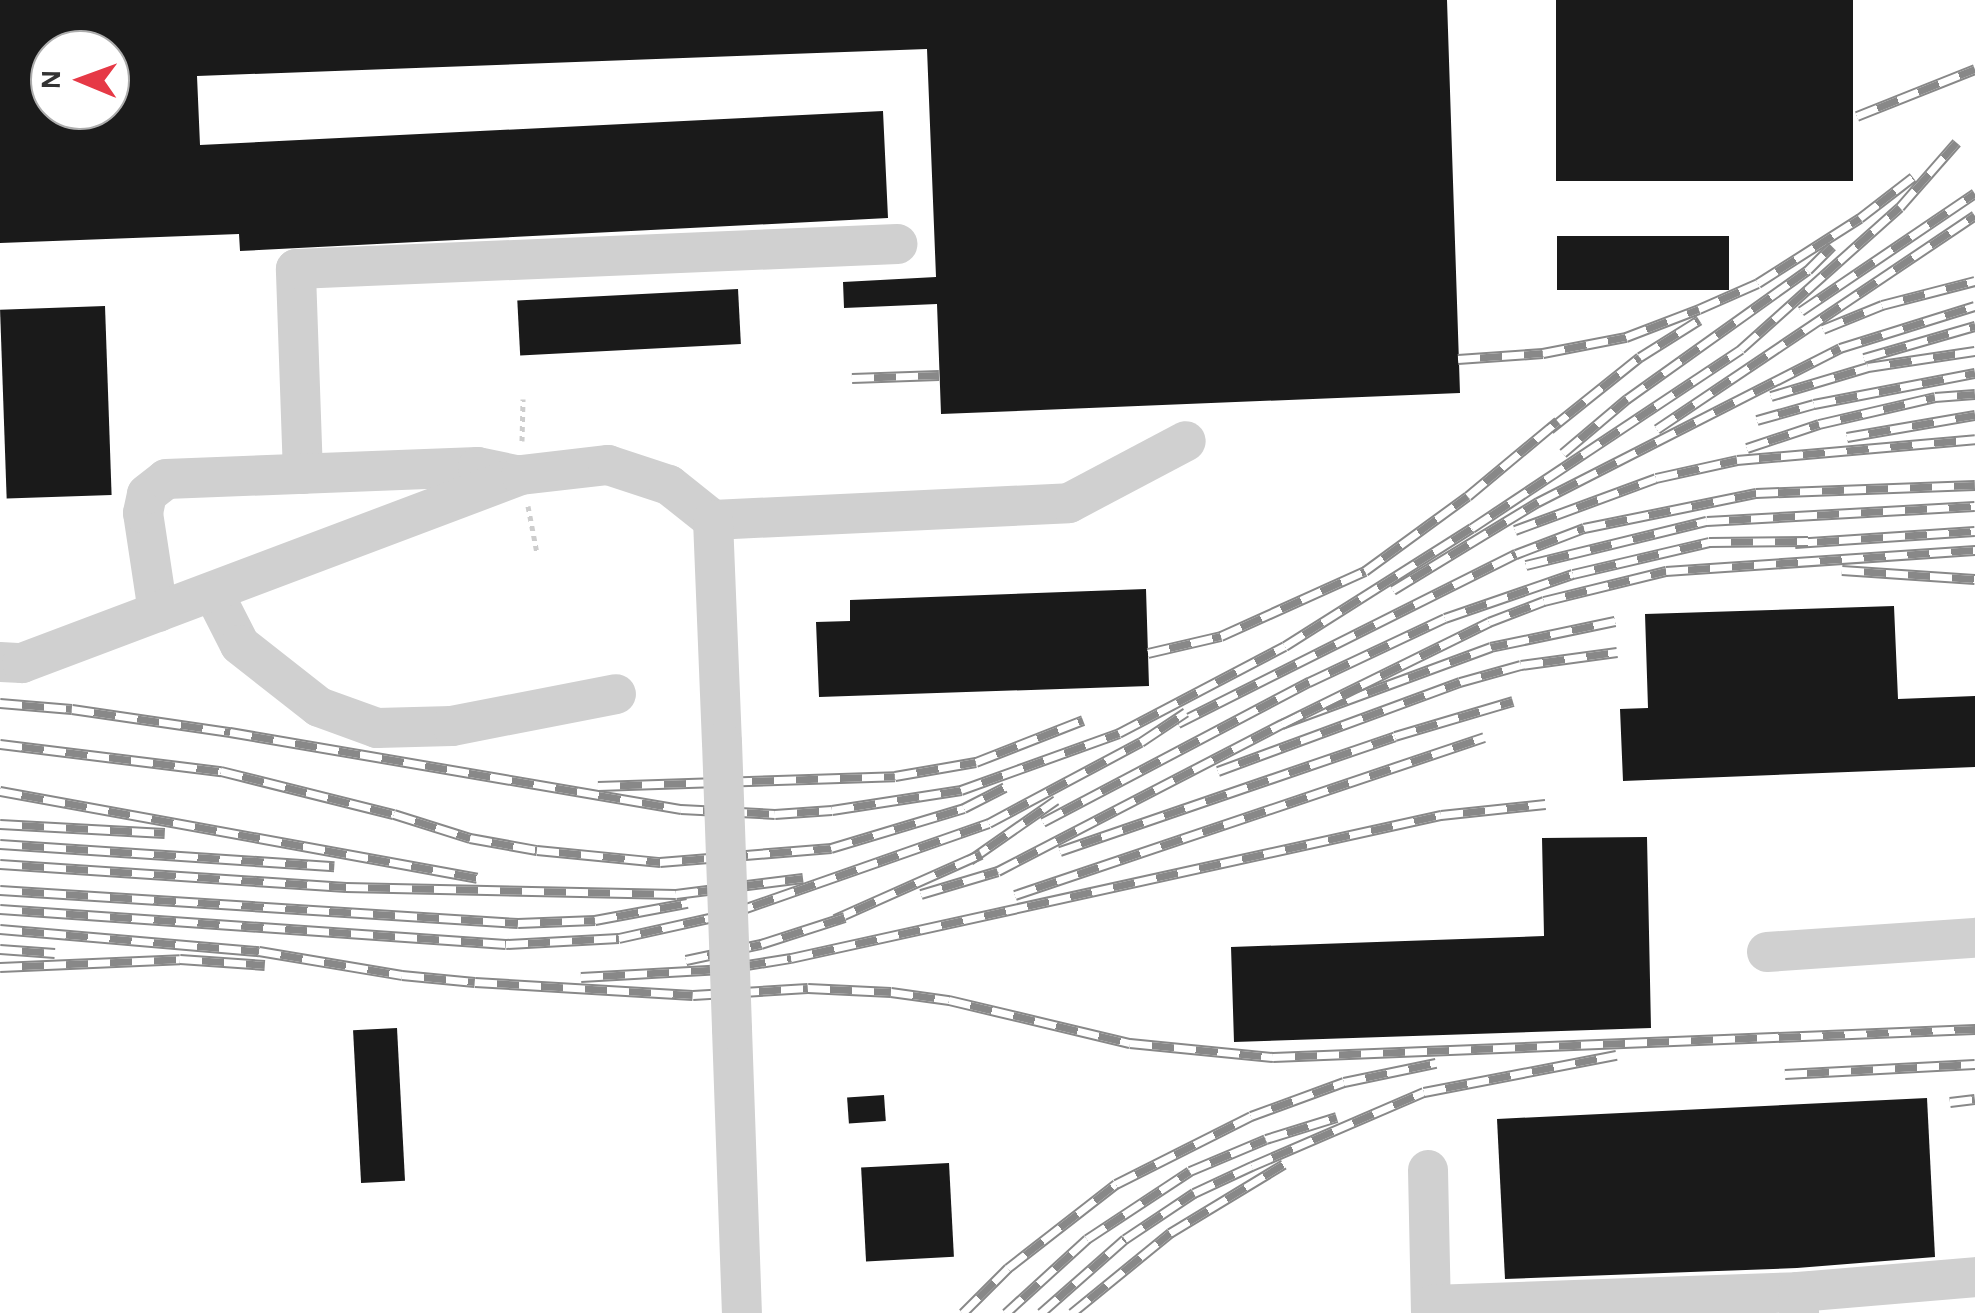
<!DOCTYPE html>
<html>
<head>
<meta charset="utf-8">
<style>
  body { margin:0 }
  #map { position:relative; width:1975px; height:1313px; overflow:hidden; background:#fff; font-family:"Alegreya Sans",sans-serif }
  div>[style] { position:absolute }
  .building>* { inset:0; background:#1a1a1a; transform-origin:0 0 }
  .path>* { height:5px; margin-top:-2.5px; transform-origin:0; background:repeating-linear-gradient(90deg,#cdcdcd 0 5px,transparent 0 10px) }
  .minor>* { height:40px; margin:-20px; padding:0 20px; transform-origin:20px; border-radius:20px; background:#d0d0d0 }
  .rail>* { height:11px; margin-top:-5.5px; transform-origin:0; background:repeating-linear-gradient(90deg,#fff 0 22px,#888 0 44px); box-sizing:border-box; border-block:2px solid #888 }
  .minor-bridge>* { height:40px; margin:-20px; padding:0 20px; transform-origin:20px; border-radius:20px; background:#d0d0d0 }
  span { translate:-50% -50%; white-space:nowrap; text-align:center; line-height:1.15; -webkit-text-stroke:10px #fff; paint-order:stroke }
  .north { position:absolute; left:30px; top:30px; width:100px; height:100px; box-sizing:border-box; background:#fff; border:2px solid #adadad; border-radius:50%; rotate:271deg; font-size:28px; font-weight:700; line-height:40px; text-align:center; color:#333 }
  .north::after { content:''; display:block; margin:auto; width:35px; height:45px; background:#e63946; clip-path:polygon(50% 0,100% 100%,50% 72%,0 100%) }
</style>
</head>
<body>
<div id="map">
  <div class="building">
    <i style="clip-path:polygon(evenodd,0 0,1447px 0,1460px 393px,941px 414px,937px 304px,844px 308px,843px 282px,936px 277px,927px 49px,197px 76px,200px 145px,883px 111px,888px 218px,240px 251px,239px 234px,0 243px,0 0,50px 50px,110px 50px,110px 110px,50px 110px,50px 50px)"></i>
    <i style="left:1556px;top:0;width:297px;height:181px"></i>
    <i style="left:1729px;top:236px;width:54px;height:172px;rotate:90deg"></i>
    <i style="left:738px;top:289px;width:55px;height:221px;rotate:87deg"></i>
    <i style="left:105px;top:306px;width:189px;height:105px;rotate:88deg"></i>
    <i style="clip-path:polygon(1146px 589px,1149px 686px,819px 697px,816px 622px,850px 621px,850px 600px)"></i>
    <i style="clip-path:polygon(1894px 606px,1898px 699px,1975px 696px,1975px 767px,1623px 781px,1620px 709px,1648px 708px,1645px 614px)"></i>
    <i style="clip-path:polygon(1647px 837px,1651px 1028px,1234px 1042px,1231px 947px,1544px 936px,1542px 838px)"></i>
    <i style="left:397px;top:1028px;width:153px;height:44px;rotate:87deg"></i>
    <i style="left:884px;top:1095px;width:26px;height:37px;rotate:86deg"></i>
    <i style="clip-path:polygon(1927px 1098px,1935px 1257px,1797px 1268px,1505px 1279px,1497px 1119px)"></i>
    <i style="left:949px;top:1163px;width:94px;height:88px;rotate:87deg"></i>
  </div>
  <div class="path">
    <i style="left:522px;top:441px;width:42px;rotate:-88.6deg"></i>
    <i style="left:528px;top:506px;width:48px;rotate:79.2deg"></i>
  </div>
  <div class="minor">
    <i style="left:303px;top:474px;width:205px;rotate:-92deg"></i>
    <i style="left:296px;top:269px;width:602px;rotate:-2.38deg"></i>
    <i style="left:713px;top:520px;width:356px;rotate:-2.7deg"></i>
    <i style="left:1069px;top:503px;width:132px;rotate:-27.9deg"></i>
    <i style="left:213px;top:592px;width:59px;rotate:63deg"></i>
    <i style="left:240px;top:645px;width:100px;rotate:38.1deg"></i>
    <i style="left:319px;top:707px;width:62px;rotate:19.9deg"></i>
    <i style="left:377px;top:728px;width:75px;rotate:-1.5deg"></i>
    <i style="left:452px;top:726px;width:167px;rotate:-11deg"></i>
    <i style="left:158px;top:612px;width:100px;rotate:-98.6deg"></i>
    <i style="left:143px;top:513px;width:19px;rotate:-78deg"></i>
    <i style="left:147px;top:494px;width:24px;rotate:-38deg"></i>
    <i style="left:166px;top:479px;width:312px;rotate:-2.2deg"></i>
    <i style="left:478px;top:467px;width:40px;rotate:12deg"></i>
    <i style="left:0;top:662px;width:22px;rotate:3deg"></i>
    <i style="left:22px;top:663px;width:533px;rotate:-20.64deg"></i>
    <i style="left:521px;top:475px;width:88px;rotate:-6.6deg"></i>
    <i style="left:608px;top:465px;width:64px;rotate:18.2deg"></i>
    <i style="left:669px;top:485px;width:56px;rotate:38.5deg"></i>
    <i style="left:713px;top:520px;width:222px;rotate:87.7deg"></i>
    <i style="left:1767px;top:952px;width:208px;rotate:-3.9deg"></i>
    <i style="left:732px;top:1029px;width:284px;rotate:88deg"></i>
    <i style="left:1428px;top:1170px;width:143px;rotate:88.8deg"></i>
    <i style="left:1798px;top:1292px;width:178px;rotate:-4.8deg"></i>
    <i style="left:1431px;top:1305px;width:367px;rotate:-2deg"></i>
    <i style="left:1798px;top:1292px;width:21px;rotate:87deg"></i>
  </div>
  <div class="rail">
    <i style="left:1857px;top:116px;width:127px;rotate:-21.7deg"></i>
    <i style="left:1801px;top:311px;width:210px;rotate:-34.1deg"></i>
    <i style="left:1823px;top:329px;width:64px;rotate:-22.1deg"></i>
    <i style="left:1882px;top:305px;width:96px;rotate:-14.5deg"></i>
    <i style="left:1864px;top:358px;width:116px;rotate:-16.1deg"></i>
    <i style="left:1458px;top:359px;width:85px;rotate:-4deg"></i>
    <i style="left:1543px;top:353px;width:85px;rotate:-10.9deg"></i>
    <i style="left:1626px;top:337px;width:78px;rotate:-21deg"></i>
    <i style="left:1699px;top:309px;width:64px;rotate:-23.8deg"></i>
    <i style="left:1758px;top:283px;width:121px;rotate:-32.5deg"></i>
    <i style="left:1860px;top:218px;width:67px;rotate:-37.7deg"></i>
    <i style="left:852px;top:378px;width:87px;rotate:-2deg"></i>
    <i style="left:1771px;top:396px;width:101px;rotate:-16.6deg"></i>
    <i style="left:1868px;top:367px;width:108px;rotate:-8.5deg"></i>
    <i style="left:1757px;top:420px;width:59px;rotate:-15.7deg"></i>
    <i style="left:1814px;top:404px;width:164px;rotate:-10.9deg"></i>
    <i style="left:1550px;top:429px;width:115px;rotate:-38.7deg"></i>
    <i style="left:1640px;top:357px;width:70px;rotate:-32.1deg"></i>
    <i style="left:1657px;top:429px;width:383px;rotate:-33.9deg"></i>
    <i style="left:1847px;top:437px;width:130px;rotate:-9.8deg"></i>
    <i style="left:1747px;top:448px;width:76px;rotate:-18.4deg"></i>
    <i style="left:1819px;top:424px;width:119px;rotate:-13.1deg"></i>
    <i style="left:1935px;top:397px;width:40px;rotate:-4.3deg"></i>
    <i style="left:1563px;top:453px;width:84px;rotate:-40.2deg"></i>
    <i style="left:1627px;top:399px;width:222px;rotate:-35.5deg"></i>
    <i style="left:1808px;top:270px;width:34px;rotate:-45deg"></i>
    <i style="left:1515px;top:530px;width:150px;rotate:-20.2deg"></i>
    <i style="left:1656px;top:478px;width:83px;rotate:-12.5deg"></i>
    <i style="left:1737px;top:460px;width:239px;rotate:-5deg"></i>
    <i style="left:1795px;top:543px;width:180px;rotate:-3.8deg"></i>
    <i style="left:1526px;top:565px;width:186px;rotate:-13.7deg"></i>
    <i style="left:1707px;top:521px;width:268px;rotate:-3.2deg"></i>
    <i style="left:1842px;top:570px;width:133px;rotate:3.9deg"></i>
    <i style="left:1393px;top:590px;width:170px;rotate:-31.3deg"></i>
    <i style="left:1538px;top:502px;width:339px;rotate:-27deg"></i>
    <i style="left:1840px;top:348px;width:141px;rotate:-17.3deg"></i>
    <i style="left:1615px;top:621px;width:127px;rotate:168.2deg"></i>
    <i style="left:1491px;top:647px;width:223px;rotate:159.8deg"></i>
    <i style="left:1282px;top:724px;width:231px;rotate:-26.2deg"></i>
    <i style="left:1489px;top:622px;width:59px;rotate:-20.9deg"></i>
    <i style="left:1544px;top:601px;width:126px;rotate:-13.8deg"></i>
    <i style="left:1666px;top:571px;width:310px;rotate:-3.9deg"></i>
    <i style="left:1148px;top:653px;width:75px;rotate:-13.1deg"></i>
    <i style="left:1221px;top:636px;width:158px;rotate:-24.3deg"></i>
    <i style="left:1365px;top:571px;width:127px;rotate:-36.1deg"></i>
    <i style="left:1468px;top:496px;width:117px;rotate:-39.8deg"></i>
    <i style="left:0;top:703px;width:72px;rotate:4.8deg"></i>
    <i style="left:72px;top:709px;width:160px;rotate:8.3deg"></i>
    <i style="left:230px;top:732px;width:458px;rotate:9.7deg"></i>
    <i style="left:681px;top:809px;width:94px;rotate:3deg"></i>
    <i style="left:775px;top:814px;width:57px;rotate:-4deg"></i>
    <i style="left:832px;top:810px;width:131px;rotate:-8.8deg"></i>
    <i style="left:961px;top:790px;width:168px;rotate:-19.8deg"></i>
    <i style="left:1119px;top:733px;width:187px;rotate:-27.7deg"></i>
    <i style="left:1285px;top:646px;width:221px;rotate:-32.3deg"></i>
    <i style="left:1472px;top:528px;width:323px;rotate:-33.6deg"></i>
    <i style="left:1741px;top:349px;width:213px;rotate:-41.8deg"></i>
    <i style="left:1900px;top:207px;width:86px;rotate:-48.8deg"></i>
    <i style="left:1178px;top:723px;width:378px;rotate:-26.6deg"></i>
    <i style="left:1516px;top:554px;width:73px;rotate:-20.9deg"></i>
    <i style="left:1584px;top:528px;width:176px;rotate:-11.5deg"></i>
    <i style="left:1756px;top:493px;width:219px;rotate:-2.1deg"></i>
    <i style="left:0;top:744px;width:223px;rotate:7deg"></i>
    <i style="left:221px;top:771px;width:178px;rotate:14deg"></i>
    <i style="left:394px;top:814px;width:80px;rotate:17.5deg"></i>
    <i style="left:470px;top:838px;width:68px;rotate:10.2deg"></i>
    <i style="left:537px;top:850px;width:124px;rotate:5.6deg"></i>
    <i style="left:660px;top:862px;width:172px;rotate:-4.7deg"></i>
    <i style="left:831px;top:848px;width:139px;rotate:-16.7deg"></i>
    <i style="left:964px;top:808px;width:46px;rotate:-27.1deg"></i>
    <i style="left:1218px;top:771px;width:258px;rotate:-20.2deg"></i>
    <i style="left:1460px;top:682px;width:63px;rotate:-15.6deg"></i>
    <i style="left:1521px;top:665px;width:97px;rotate:-7.7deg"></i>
    <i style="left:598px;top:786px;width:297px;rotate:-1.9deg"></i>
    <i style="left:895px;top:776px;width:82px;rotate:-9.8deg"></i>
    <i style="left:976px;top:762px;width:115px;rotate:-21.4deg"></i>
    <i style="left:0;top:791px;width:485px;rotate:10.3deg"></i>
    <i style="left:1043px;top:822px;width:301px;rotate:-27.8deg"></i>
    <i style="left:1309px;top:682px;width:150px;rotate:-25.2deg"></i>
    <i style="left:1445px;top:618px;width:135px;rotate:-19deg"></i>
    <i style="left:1573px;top:574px;width:140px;rotate:-13.2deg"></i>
    <i style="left:1709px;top:542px;width:99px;rotate:-0.6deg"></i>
    <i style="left:0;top:824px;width:165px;rotate:3.1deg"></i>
    <i style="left:0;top:844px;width:335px;rotate:3.8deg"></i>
    <i style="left:1060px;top:851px;width:354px;rotate:-18.9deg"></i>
    <i style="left:1395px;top:736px;width:123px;rotate:-16.5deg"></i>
    <i style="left:970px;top:860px;width:105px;rotate:-34.9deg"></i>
    <i style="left:0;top:864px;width:347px;rotate:3.8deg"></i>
    <i style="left:346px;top:887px;width:330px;rotate:1.2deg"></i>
    <i style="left:676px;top:894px;width:128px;rotate:-7.2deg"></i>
    <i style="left:0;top:890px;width:519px;rotate:3.65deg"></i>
    <i style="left:518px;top:923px;width:77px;rotate:-2.2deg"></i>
    <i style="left:595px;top:920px;width:94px;rotate:-10.5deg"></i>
    <i style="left:921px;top:894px;width:80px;rotate:-16.6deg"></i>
    <i style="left:998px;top:871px;width:320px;rotate:-27.4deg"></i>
    <i style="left:1015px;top:895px;width:495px;rotate:-18.6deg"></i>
    <i style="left:0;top:909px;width:507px;rotate:3.96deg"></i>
    <i style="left:506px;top:944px;width:113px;rotate:-3deg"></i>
    <i style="left:619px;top:938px;width:116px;rotate:-12.5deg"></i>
    <i style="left:732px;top:913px;width:272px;rotate:-19.3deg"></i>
    <i style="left:989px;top:823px;width:172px;rotate:-28.1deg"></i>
    <i style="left:1141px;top:742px;width:54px;rotate:-33.7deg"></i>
    <i style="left:835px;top:919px;width:160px;rotate:-24deg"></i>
    <i style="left:0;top:929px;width:260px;rotate:4.9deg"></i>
    <i style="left:259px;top:951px;width:145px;rotate:9.5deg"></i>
    <i style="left:402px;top:975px;width:73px;rotate:5.5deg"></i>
    <i style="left:475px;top:982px;width:218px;rotate:3.4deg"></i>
    <i style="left:693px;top:995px;width:115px;rotate:-3.5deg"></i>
    <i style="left:808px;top:988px;width:83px;rotate:2.8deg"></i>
    <i style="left:891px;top:992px;width:59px;rotate:7.9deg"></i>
    <i style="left:949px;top:1000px;width:186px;rotate:13.4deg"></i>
    <i style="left:1130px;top:1043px;width:144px;rotate:5.6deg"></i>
    <i style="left:1273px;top:1057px;width:703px;rotate:-2.28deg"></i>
    <i style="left:0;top:949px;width:55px;rotate:4.2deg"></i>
    <i style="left:686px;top:960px;width:77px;rotate:-12deg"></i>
    <i style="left:761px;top:944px;width:88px;rotate:-17.8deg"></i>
    <i style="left:0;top:967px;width:180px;rotate:-2.5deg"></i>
    <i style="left:180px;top:959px;width:85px;rotate:4deg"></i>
    <i style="left:581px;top:977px;width:141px;rotate:-3.2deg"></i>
    <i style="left:722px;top:969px;width:70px;rotate:-9.1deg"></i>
    <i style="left:791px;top:958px;width:666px;rotate:-12.41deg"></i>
    <i style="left:1441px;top:815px;width:105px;rotate:-6deg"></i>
    <i style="left:1785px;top:1074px;width:190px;rotate:-3deg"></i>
    <i style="left:1950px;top:1102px;width:25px;rotate:-7deg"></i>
    <i style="left:963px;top:1313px;width:64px;rotate:-45deg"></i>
    <i style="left:1008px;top:1268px;width:137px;rotate:-37.9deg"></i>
    <i style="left:1116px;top:1184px;width:151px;rotate:-26.7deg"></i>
    <i style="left:1251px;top:1116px;width:99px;rotate:-20.1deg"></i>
    <i style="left:1344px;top:1082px;width:94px;rotate:-11.7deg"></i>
    <i style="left:1006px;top:1313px;width:110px;rotate:-42.4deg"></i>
    <i style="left:1087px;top:1239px;width:123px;rotate:-33.4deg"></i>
    <i style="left:1190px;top:1171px;width:82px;rotate:-22.8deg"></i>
    <i style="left:1266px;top:1139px;width:74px;rotate:-17.2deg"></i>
    <i style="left:1041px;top:1313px;width:112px;rotate:-41.4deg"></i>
    <i style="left:1125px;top:1239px;width:83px;rotate:-33.7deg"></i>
    <i style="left:1194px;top:1193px;width:64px;rotate:-25deg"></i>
    <i style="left:1252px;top:1166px;width:187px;rotate:-23.3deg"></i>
    <i style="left:1424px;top:1092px;width:196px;rotate:-10.9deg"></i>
    <i style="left:1072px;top:1313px;width:127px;rotate:-39.2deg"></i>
    <i style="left:1170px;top:1233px;width:133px;rotate:-31.2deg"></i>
  </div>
  <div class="minor-bridge">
    <i style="left:722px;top:742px;width:287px;rotate:88deg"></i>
  </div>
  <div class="north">N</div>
</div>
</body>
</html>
